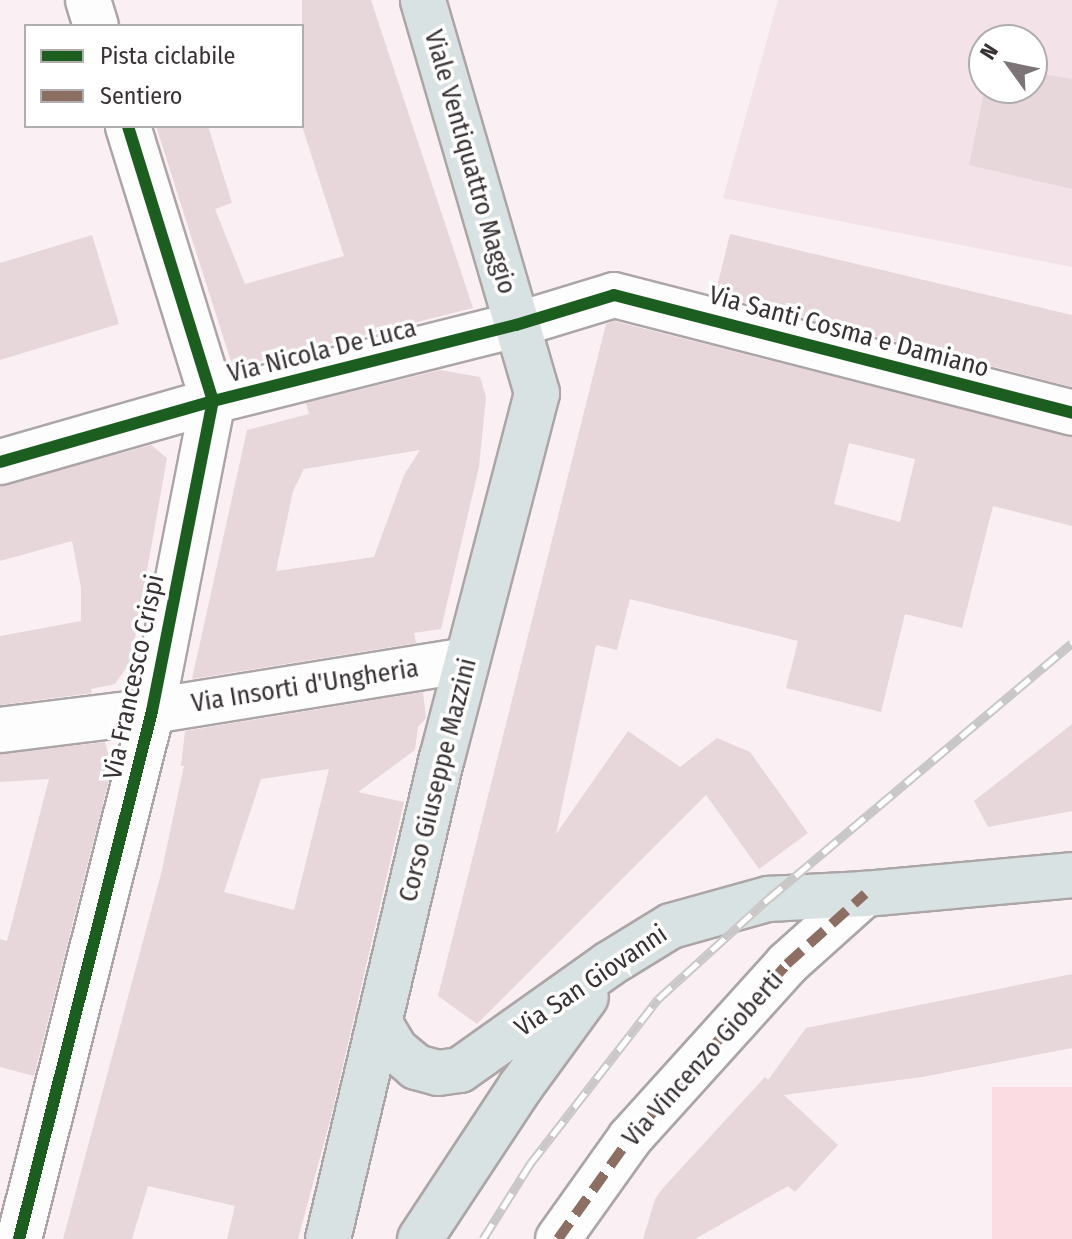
<!DOCTYPE html>
<html>
<head>
<meta charset="utf-8">
<style>
  body { margin:0 }
  #map { position:relative; width:1072px; height:1239px; overflow:hidden; background:#faf0f3; font-family:"Fira Sans Condensed",sans-serif }
  div>[style] { position:absolute }
  .built>* { inset:0; background:#f3e2e7 }
  .green>* { inset:0; background:#fbdce3; transform-origin:0 0 }
  .building>* { inset:0; background:#e7d6da }
  .roads { filter:drop-shadow(2px 0 #aca5a7) drop-shadow(-2px 0 #aca5a7) drop-shadow(0 2px #aca5a7) drop-shadow(0 -2px #aca5a7) }
  .minor>* { height:44px; margin:-22px; padding:0 22px; transform-origin:22px; border-radius:22px; background:#fefdfd }
  .major>* { height:44px; margin:-22px; padding:0 22px; transform-origin:22px; border-radius:22px; background:#d9e2e2 }
  .rail>* { height:9px; margin-top:-4.5px; transform-origin:0; background:repeating-linear-gradient(90deg,#fff 0 18px,#cac7c8 0 36px); box-sizing:border-box; border-block:2px solid #cac7c8 }
  .quiet>* { height:10px; margin-top:-5px; transform-origin:0; background:repeating-linear-gradient(90deg,#8d6e63 0 20px,transparent 0 30px) }
  .cycleway>* { height:12px; margin:-6px; padding:0 6px; transform-origin:6px; border-radius:6px; background:#1b5e20 }
  span { translate:-50% -50%; white-space:nowrap; text-align:center; line-height:1.15; -webkit-text-stroke:7px #fff; paint-order:stroke }
  .street-label { font-size:26px; color:#383233 }
  .legend { position:absolute; left:24px; top:24px; width:280px; height:104px; box-sizing:border-box; background:#fff; border:2px solid #afadad; margin:0; padding:10px 14px; list-style:none; font-size:24px; color:#383233 }
  .legend li { display:flex; align-items:center; gap:16px; height:40px }
  .legend b { width:40px; border:2px solid #afadad }
  .north { position:absolute; left:968px; top:24px; width:80px; height:80px; box-sizing:border-box; background:#fff; border:2px solid #afadad; border-radius:50%; rotate:303deg; font-size:22px; font-weight:700; line-height:32px; text-align:center; color:#383233 }
  .north::after { content:''; display:block; margin:auto; width:28px; height:36px; background:#7c7476; clip-path:polygon(50% 0,100% 100%,50% 72%,0 100%) }
</style>
</head>
<body>
<div id="map">
  <div class="built">
    <i style="clip-path:polygon(evenodd,778px 0,1072px 0,1072px 267px,723px 198px,778px 0,984px 40px,1032px 40px,1032px 88px,984px 88px,984px 40px)"></i>
  </div>
  <div class="green">
    <i style="left:1072px;top:1087px;width:152px;height:80px;rotate:90deg"></i>
  </div>
  <div class="building">
    <i style="clip-path:polygon(302px 0,371px 0,473px 308px,233px 368px,156px 126px,208px 126px,232px 203px,215px 209px,245px 284px,344px 256px,302px 126px)"></i>
    <i style="clip-path:polygon(1032px 72px,1072px 79px,1072px 189px,969px 165px,985px 88px,1032px 88px)"></i>
    <i style="clip-path:polygon(730px 234px,1072px 315px,1072px 387px,715px 295px)"></i>
    <i style="clip-path:polygon(92px 235px,119px 324px,0 360px,0 263px)"></i>
    <i style="clip-path:polygon(evenodd,614px 321px,1072px 437px,1072px 526px,993px 506px,962px 628px,905px 614px,881px 712px,786px 688px,798px 641px,630px 599px,617px 650px,596px 645px,556px 834px,628px 731px,680px 767px,717px 738px,750px 752px,808px 833px,759px 869px,706px 795px,477px 1024px,438px 996px,606px 324px,614px 321px,849px 443px,915px 459px,900px 522px,834px 504px,849px 443px)"></i>
    <i style="clip-path:polygon(evenodd,440px 370px,480px 377px,486px 397px,479px 467px,441px 629px,414px 633px,416px 643px,192px 679px,247px 430px,309px 414px,306px 403px,440px 370px,420px 450px,404px 475px,374px 557px,276px 571px,293px 491px,304px 469px,420px 450px)"></i>
    <i style="clip-path:polygon(151px 445px,167px 458px,131px 661px,115px 684px,91px 689px,92px 693px,0 705px,0 636px,81px 621px,81px 588px,72px 541px,0 561px,0 486px)"></i>
    <i style="clip-path:polygon(evenodd,423px 692px,426px 718px,418px 727px,415px 750px,358px 792px,404px 802px,331px 1117px,298px 1239px,227px 1239px,235px 1206px,148px 1186px,132px 1239px,63px 1239px,161px 874px,184px 766px,181px 766px,185px 731px,423px 692px,329px 769px,294px 910px,224px 892px,261px 779px,329px 769px)"></i>
    <i style="clip-path:polygon(1072px 724px,1072px 811px,988px 827px,974px 801px)"></i>
    <i style="clip-path:polygon(105px 742px,112px 768px,34px 1076px,0 1067px,0 939px,7px 941px,49px 779px,0 782px,0 754px)"></i>
    <i style="clip-path:polygon(1072px 974px,1072px 1048px,922px 1077px,784px 1095px,838px 1145px,795px 1192px,788px 1186px,695px 1239px,643px 1239px,655px 1199px,663px 1188px,765px 1077px,768px 1080px,806px 1028px)"></i>
  </div>
  <div class="roads">
    <div class="minor">
      <i style="left:88px;top:0;width:27px;rotate:73deg"></i>
      <i style="left:0;top:462px;width:222px;rotate:-16deg"></i>
      <i style="left:213px;top:401px;width:312px;rotate:-14.1deg"></i>
      <i style="left:516px;top:325px;width:102px;rotate:-17deg"></i>
      <i style="left:614px;top:295px;width:473px;rotate:14.4deg"></i>
      <i style="left:0;top:730px;width:153px;rotate:-7.1deg"></i>
      <i style="left:152px;top:711px;width:319px;rotate:-9.2deg"></i>
      <i style="left:19px;top:1239px;width:544px;rotate:-75.86deg"></i>
      <i style="left:152px;top:711px;width:316px;rotate:-78.9deg"></i>
      <i style="left:213px;top:401px;width:288px;rotate:-107.2deg"></i>
      <i style="left:558px;top:1239px;width:124px;rotate:-54.5deg"></i>
      <i style="left:630px;top:1138px;width:234px;rotate:-47.9deg"></i>
      <i style="left:787px;top:964px;width:105px;rotate:-41.9deg"></i>
    </div>
    <div class="major">
      <i style="left:379px;top:1022px;width:33px;rotate:59deg"></i>
      <i style="left:396px;top:1050px;width:26px;rotate:40deg"></i>
      <i style="left:416px;top:1067px;width:23px;rotate:15deg"></i>
      <i style="left:438px;top:1073px;width:22px;rotate:-8deg"></i>
      <i style="left:460px;top:1070px;width:183px;rotate:-35.4deg"></i>
      <i style="left:609px;top:964px;width:73px;rotate:-31.5deg"></i>
      <i style="left:671px;top:926px;width:101px;rotate:-15.6deg"></i>
      <i style="left:768px;top:899px;width:97px;rotate:-3deg"></i>
      <i style="left:865px;top:894px;width:208px;rotate:-5.2deg"></i>
      <i style="left:328px;top:1239px;width:494px;rotate:-76.7deg"></i>
      <i style="left:442px;top:758px;width:377px;rotate:-75.4deg"></i>
      <i style="left:537px;top:393px;width:409px;rotate:-106.2deg"></i>
      <i style="left:420px;top:1239px;width:183px;rotate:-56.6deg"></i>
      <i style="left:521px;top:1086px;width:110px;rotate:-53.9deg"></i>
    </div>
  </div>
  <div class="rail">
    <i style="left:483px;top:1239px;width:89px;rotate:-57.9deg"></i>
    <i style="left:530px;top:1164px;width:209px;rotate:-52.2deg"></i>
    <i style="left:658px;top:999px;width:149px;rotate:-42.3deg"></i>
    <i style="left:768px;top:899px;width:397px;rotate:-40.1deg"></i>
  </div>
  <div class="quiet">
    <i style="left:558px;top:1239px;width:124px;rotate:-54.5deg"></i>
    <i style="left:630px;top:1138px;width:234px;rotate:-47.9deg"></i>
    <i style="left:787px;top:964px;width:105px;rotate:-41.9deg"></i>
  </div>
  <div class="cycleway">
    <i style="left:0;top:462px;width:222px;rotate:-16deg"></i>
    <i style="left:213px;top:401px;width:312px;rotate:-14.1deg"></i>
    <i style="left:516px;top:325px;width:102px;rotate:-17deg"></i>
    <i style="left:614px;top:295px;width:473px;rotate:14.4deg"></i>
    <i style="left:19px;top:1239px;width:544px;rotate:-75.86deg"></i>
    <i style="left:152px;top:711px;width:316px;rotate:-78.9deg"></i>
    <i style="left:213px;top:401px;width:288px;rotate:-107.2deg"></i>
  </div>
  <div class="street-label">
    <span style="left:470px;top:162px;rotate:74deg">Viale Ventiquattro Maggio</span>
    <span style="left:849px;top:332px;rotate:15deg">Via Santi Cosma e Damiano</span>
    <span style="left:322px;top:351px;rotate:-14deg">Via Nicola De Luca</span>
    <span style="left:134px;top:677px;rotate:-78deg">Via Francesco Crispi</span>
    <span style="left:305px;top:686px;rotate:-9deg">Via Insorti d'Ungheria</span>
    <span style="left:438px;top:780px;rotate:-76deg">Corso Giuseppe Mazzini</span>
    <span style="left:591px;top:981px;rotate:-34deg">Via San Giovanni</span>
    <span style="left:703px;top:1059px;rotate:-48deg">Via Vincenzo Gioberti</span>
  </div>
  <ul class="legend">
  <li><b style="height:10px;background:#1b5e20"></b>Pista ciclabile</li>
  <li><b style="height:10px;background:#8d6e63"></b>Sentiero</li>
  </ul>
  <div class="north">N</div>
</div>
</body>
</html>
